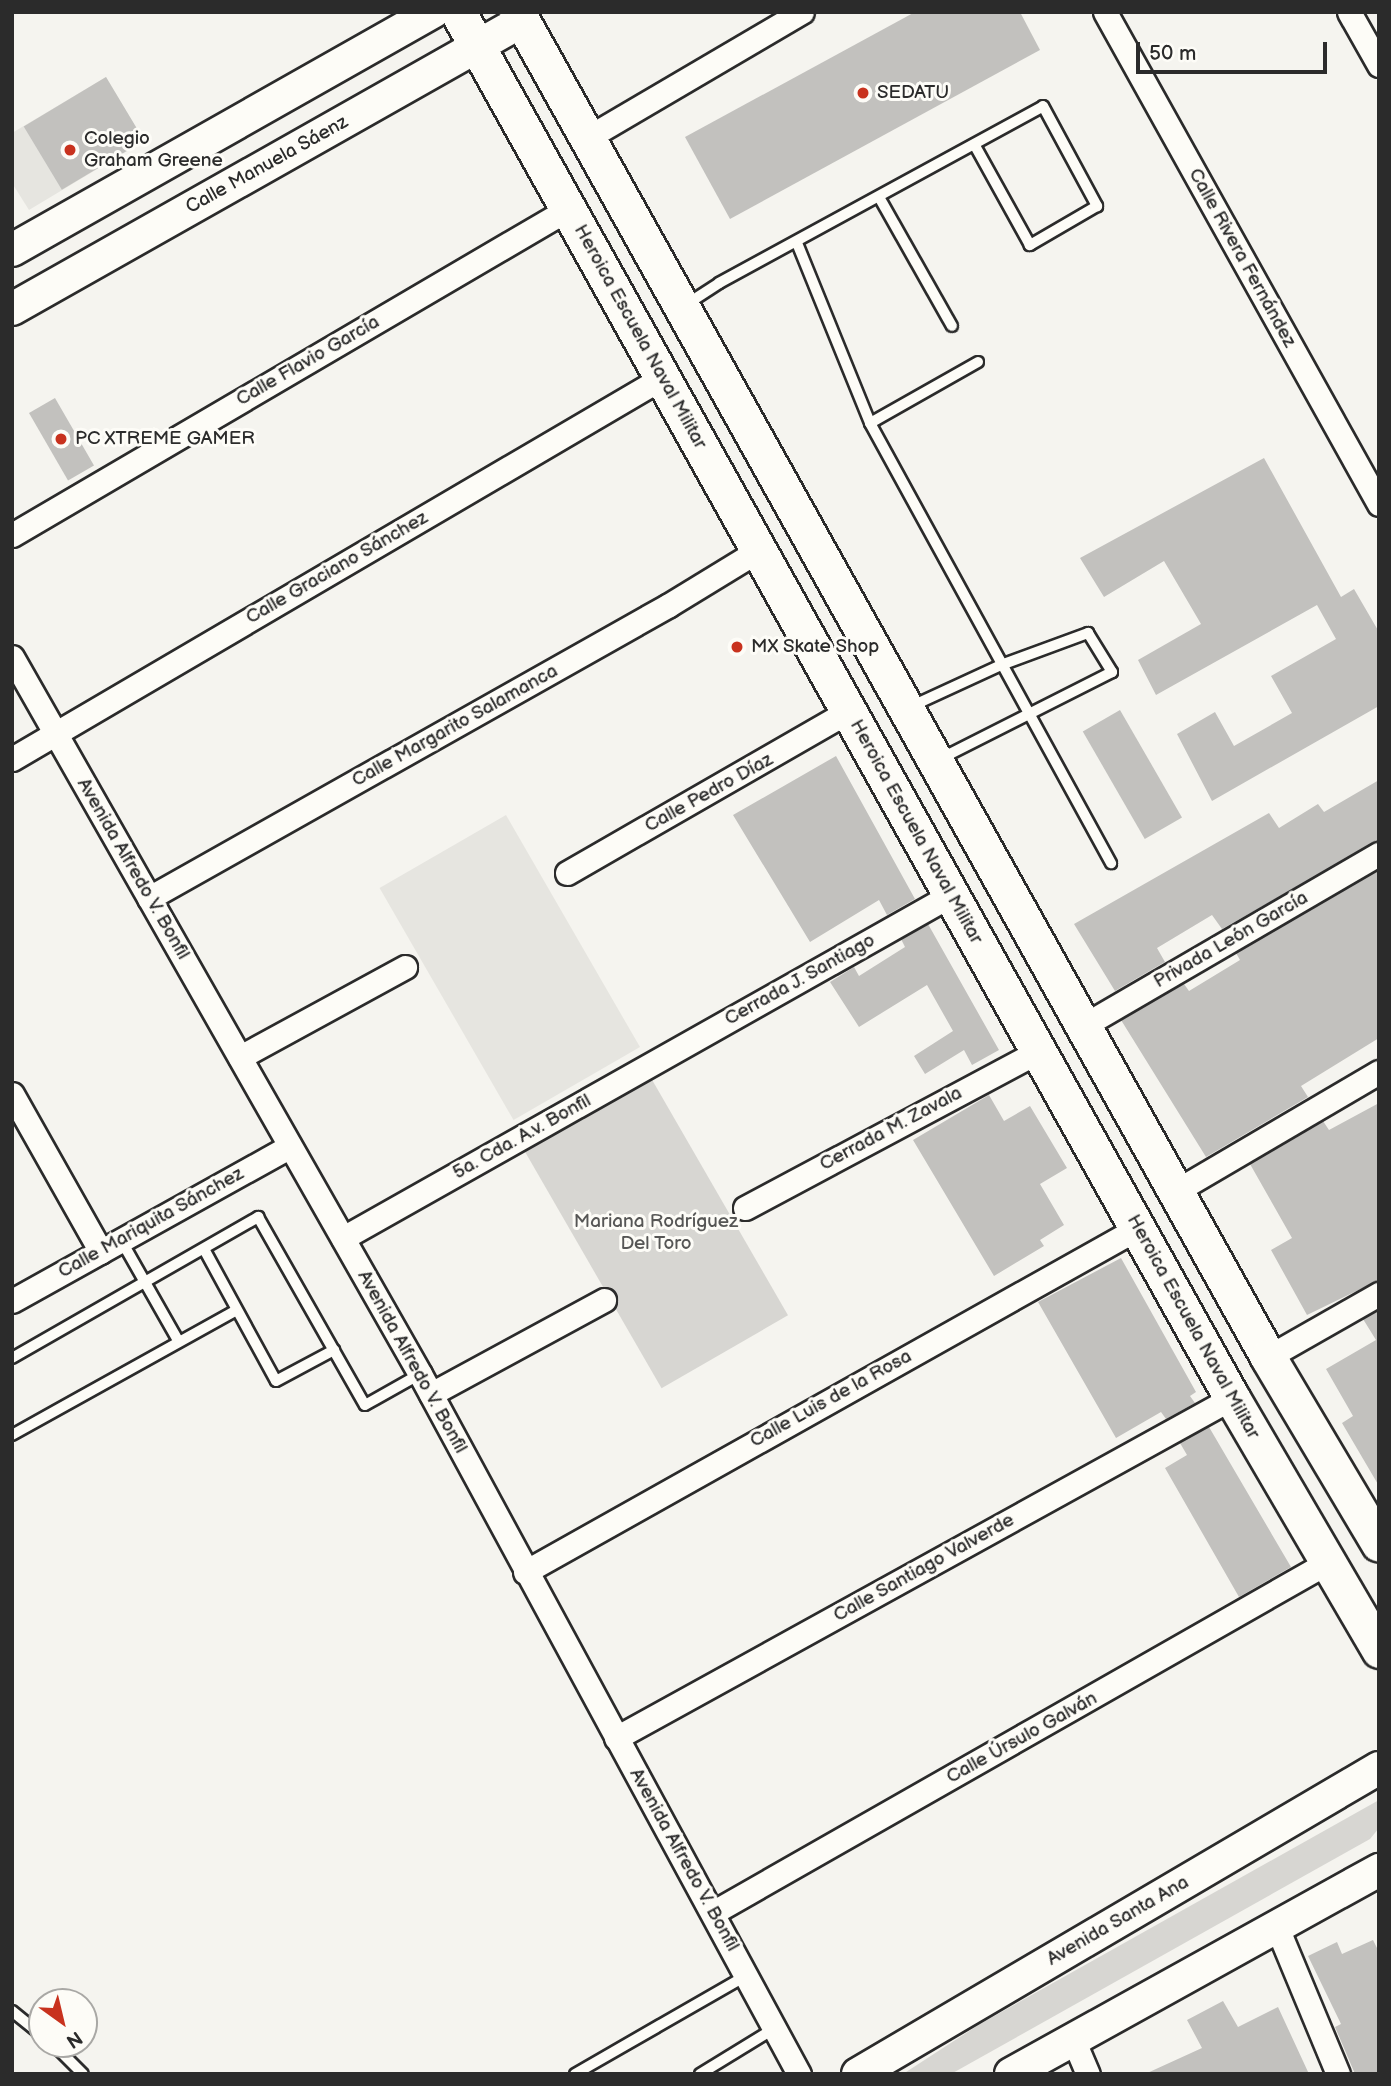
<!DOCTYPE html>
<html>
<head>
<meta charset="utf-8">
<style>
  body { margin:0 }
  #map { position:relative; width:1391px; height:2086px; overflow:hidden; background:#f5f4ef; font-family:"Balsamiq Sans",sans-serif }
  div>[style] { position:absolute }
  .built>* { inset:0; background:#e6e5e0; transform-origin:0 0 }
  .green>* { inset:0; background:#d7d6d2; transform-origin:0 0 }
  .building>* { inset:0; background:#c2c1be; transform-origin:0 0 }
  .roads { filter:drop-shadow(2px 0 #2b2b2b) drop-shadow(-2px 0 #2b2b2b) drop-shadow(0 2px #2b2b2b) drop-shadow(0 -2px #2b2b2b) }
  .lane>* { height:10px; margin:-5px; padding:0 5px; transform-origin:5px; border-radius:5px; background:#fdfcf7 }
  .street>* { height:23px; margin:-11.5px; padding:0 11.5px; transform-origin:11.5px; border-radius:11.5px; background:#fdfcf7 }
  .secondary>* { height:32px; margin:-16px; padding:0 16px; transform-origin:16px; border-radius:16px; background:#fdfcf7 }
  .primary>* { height:35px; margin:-17.5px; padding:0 17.5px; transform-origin:17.5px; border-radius:17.5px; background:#fdfcf7 }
  .dots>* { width:19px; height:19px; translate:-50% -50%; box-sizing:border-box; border:4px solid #fdfcf7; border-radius:50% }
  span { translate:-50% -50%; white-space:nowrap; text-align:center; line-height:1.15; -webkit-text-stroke:6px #fdfcf7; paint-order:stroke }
  .poi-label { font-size:19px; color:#2b2b2b }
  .left { translate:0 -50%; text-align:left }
  .street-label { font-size:19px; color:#2b2b2b }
  .park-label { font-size:19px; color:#565655 }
  .frame { position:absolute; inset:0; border:14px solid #2b2b2b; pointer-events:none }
  .north { position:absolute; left:28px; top:1988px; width:70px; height:70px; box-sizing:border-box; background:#fdfcf7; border:2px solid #a9a8a5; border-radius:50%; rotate:146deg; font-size:19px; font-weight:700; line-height:28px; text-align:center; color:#2b2b2b }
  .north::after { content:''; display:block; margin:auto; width:24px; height:32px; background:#c8321e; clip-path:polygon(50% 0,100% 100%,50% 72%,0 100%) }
  .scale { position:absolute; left:1136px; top:42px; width:191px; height:32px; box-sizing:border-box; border:4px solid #2b2b2b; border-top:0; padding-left:9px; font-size:21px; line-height:24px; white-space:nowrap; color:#2b2b2b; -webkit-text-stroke:5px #fdfcf7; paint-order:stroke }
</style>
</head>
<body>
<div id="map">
  <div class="built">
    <i style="clip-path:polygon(106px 77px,144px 141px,29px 210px,12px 183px,12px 133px)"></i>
    <i style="left:506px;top:815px;width:268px;height:146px;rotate:60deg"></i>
  </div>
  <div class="green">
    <i style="left:651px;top:1078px;width:274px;height:146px;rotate:60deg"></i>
    <i style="clip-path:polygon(1379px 1800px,1379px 1828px,1370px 1839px,951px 2074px,903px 2074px,980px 2024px)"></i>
  </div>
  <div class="building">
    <i style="clip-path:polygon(915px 12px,1020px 12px,1040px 50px,730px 219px,685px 137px)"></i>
    <i style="left:106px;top:77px;width:74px;height:96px;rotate:59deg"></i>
    <i style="left:55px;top:398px;width:78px;height:30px;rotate:60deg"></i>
    <i style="clip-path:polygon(1264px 458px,1341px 597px,1354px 589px,1379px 632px,1379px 706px,1212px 801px,1177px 734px,1215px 712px,1234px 746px,1292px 713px,1271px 676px,1336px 639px,1317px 605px,1156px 695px,1138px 660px,1201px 624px,1164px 561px,1104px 597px,1080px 558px)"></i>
    <i style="left:1120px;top:710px;width:124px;height:43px;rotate:60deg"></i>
    <i style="clip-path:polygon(836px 756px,915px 899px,887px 915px,879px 900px,810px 942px,733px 815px)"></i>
    <i style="clip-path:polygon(1379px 780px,1379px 840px,1222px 929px,1212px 915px,1157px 948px,1165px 962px,1115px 991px,1074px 924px,1269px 813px,1279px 828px,1318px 804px,1324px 812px)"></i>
    <i style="clip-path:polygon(1379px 870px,1379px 1038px,1301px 1086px,1308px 1097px,1206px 1157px,1121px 1020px,1184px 984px,1189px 991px,1240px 960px,1236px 953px)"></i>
    <i style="clip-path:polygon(928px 924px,999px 1050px,972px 1065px,964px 1050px,925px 1074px,914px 1056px,953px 1031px,927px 985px,859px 1027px,830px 982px,854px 967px,859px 976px,905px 947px,901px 939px)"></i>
    <i style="clip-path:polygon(989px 1095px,1004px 1121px,1030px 1106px,1067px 1168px,1040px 1184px,1064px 1225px,1040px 1240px,1044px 1246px,994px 1276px,913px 1140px)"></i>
    <i style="clip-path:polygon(1379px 1103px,1379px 1280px,1307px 1315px,1271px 1250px,1292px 1238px,1250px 1164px,1323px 1121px,1329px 1130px)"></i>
    <i style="clip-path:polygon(1121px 1258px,1196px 1392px,1190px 1396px,1195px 1403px,1166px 1419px,1161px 1412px,1116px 1438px,1038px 1302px)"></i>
    <i style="clip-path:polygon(1379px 1310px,1379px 1486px,1342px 1423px,1353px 1416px,1326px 1369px,1376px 1340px,1363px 1319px)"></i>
    <i style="clip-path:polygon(1209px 1427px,1291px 1567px,1239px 1597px,1165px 1468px,1187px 1455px,1180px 1443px)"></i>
    <i style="clip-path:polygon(1373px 1940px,1379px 1952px,1379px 2074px,1355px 2074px,1335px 2027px,1341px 2024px,1308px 1956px,1337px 1942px,1342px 1954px)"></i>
    <i style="clip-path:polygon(1223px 2001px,1238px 2027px,1278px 2007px,1309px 2074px,1145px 2074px,1202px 2048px,1187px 2020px)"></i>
  </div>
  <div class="roads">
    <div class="lane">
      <i style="left:879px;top:197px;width:148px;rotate:60.5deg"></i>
      <i style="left:797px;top:243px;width:194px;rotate:67.9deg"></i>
      <i style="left:687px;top:304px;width:38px;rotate:-33deg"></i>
      <i style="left:719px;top:283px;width:369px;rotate:-28.6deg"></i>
      <i style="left:1043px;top:106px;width:114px;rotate:61.6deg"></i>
      <i style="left:1097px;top:206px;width:78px;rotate:149.8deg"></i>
      <i style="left:1030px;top:245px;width:115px;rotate:-119deg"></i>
      <i style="left:978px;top:362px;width:124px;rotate:150.5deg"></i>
      <i style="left:870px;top:423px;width:502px;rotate:61.29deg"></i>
      <i style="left:912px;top:706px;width:98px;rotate:-24.7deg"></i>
      <i style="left:1001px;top:665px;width:93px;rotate:-20.2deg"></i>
      <i style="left:1088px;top:633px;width:46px;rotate:58.4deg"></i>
      <i style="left:1112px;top:672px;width:195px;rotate:153.2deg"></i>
      <i style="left:121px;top:1240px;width:117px;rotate:60.4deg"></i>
      <i style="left:204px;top:1249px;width:150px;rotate:61.4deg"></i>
      <i style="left:276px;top:1381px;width:66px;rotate:-28.1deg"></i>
      <i style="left:12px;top:1358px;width:284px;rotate:-29.8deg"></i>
      <i style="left:258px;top:1217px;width:216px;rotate:60.4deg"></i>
      <i style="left:365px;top:1405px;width:63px;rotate:-29.4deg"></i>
      <i style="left:12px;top:1435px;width:257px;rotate:-29.1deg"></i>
      <i style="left:12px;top:2011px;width:38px;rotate:39deg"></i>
      <i style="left:53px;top:2044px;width:42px;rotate:45deg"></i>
      <i style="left:575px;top:2074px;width:198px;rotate:-29.9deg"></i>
      <i style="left:700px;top:2074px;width:88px;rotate:-31.5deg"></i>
    </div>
    <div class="street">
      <i style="left:1105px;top:12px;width:563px;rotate:60.89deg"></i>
      <i style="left:1349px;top:12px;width:61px;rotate:60.5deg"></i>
      <i style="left:587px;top:138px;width:249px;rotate:-30.4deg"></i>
      <i style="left:12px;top:535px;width:645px;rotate:-30.38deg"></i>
      <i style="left:12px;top:657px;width:825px;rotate:60.36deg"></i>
      <i style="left:420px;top:1374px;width:796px;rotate:61.57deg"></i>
      <i style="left:12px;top:759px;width:753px;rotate:-30.38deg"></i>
      <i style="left:567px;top:873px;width:325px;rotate:-29.9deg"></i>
      <i style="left:149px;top:898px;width:597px;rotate:-29.4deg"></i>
      <i style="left:669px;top:605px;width:105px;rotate:-31.4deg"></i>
      <i style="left:1083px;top:1026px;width:342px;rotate:-30.2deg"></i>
      <i style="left:240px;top:1057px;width:188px;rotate:-28.6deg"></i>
      <i style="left:12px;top:1094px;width:181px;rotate:60.6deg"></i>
      <i style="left:1176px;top:1191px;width:235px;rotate:-30.4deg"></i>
      <i style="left:745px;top:1208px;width:333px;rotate:-28.1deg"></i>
      <i style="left:343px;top:1238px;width:698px;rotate:-29.43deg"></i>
      <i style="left:12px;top:1301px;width:318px;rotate:-29.1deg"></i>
      <i style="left:1268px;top:1357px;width:128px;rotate:-29.6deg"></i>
      <i style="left:431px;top:1394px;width:197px;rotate:-28.5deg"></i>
      <i style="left:525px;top:1572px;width:703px;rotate:-29.3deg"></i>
      <i style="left:616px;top:1738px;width:704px;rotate:-28.9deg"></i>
      <i style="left:714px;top:1912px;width:707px;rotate:-29.68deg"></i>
      <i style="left:1276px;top:1925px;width:161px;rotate:67.4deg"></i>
      <i style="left:1073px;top:2039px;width:38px;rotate:67deg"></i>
    </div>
    <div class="secondary">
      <i style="left:12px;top:250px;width:484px;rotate:-29.5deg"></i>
      <i style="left:12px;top:309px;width:586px;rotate:-29.45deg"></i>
      <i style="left:858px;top:2074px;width:604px;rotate:-30.43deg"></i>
      <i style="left:1011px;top:2074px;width:421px;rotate:-29deg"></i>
    </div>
    <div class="primary">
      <i style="left:458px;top:12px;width:1587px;rotate:60.82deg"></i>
      <i style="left:1232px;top:1398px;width:292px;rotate:59.7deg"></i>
      <i style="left:517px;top:12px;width:1540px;rotate:60.82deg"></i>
      <i style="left:1268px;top:1357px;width:217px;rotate:59.3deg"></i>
    </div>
  </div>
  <div class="dots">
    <i style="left:863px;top:93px;background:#c8321e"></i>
    <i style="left:70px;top:150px;background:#c8321e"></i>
    <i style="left:61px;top:439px;background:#c8321e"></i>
    <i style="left:737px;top:647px;background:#c8321e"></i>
  </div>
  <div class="poi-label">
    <span class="left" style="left:877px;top:93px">SEDATU</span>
    <span class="left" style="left:84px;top:150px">Colegio<br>Graham Greene</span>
    <span class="left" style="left:75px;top:439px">PC XTREME GAMER</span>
    <span class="left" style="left:751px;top:647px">MX Skate Shop</span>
  </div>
  <div class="street-label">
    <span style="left:267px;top:165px;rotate:-29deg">Calle Manuela Sáenz</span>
    <span style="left:1242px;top:258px;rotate:61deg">Calle Rivera Fernández</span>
    <span style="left:640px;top:337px;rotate:61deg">Heroica Escuela Naval Militar</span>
    <span style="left:308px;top:361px;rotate:-30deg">Calle Flavio García</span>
    <span style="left:337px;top:568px;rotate:-30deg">Calle Graciano Sánchez</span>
    <span style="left:455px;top:726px;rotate:-29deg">Calle Margarito Salamanca</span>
    <span style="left:709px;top:793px;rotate:-29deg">Calle Pedro Díaz</span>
    <span style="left:916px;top:832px;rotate:61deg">Heroica Escuela Naval Militar</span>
    <span style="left:133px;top:869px;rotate:60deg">Avenida Alfredo V. Bonfil</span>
    <span style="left:1231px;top:940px;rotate:-30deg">Privada León García</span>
    <span style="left:800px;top:980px;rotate:-29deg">Cerrada J. Santiago</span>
    <span style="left:891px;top:1129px;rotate:-28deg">Cerrada M. Zavala</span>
    <span style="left:522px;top:1137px;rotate:-29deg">5a. Cda. A.v. Bonfil</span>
    <span style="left:151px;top:1223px;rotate:-29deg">Calle Mariquita Sánchez</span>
    <span style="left:1193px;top:1327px;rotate:61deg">Heroica Escuela Naval Militar</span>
    <span style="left:412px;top:1362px;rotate:61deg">Avenida Alfredo V. Bonfil</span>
    <span style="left:831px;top:1399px;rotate:-29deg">Calle Luis de la Rosa</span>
    <span style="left:924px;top:1568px;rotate:-29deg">Calle Santiago Valverde</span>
    <span style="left:1022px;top:1738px;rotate:-29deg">Calle Úrsulo Galván</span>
    <span style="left:684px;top:1860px;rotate:61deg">Avenida Alfredo V. Bonfil</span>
    <span style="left:1118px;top:1921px;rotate:-30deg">Avenida Santa Ana</span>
  </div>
  <div class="park-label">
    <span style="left:656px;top:1233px">Mariana Rodríguez<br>Del Toro</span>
  </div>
  <div class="frame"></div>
  <div class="north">N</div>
  <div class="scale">50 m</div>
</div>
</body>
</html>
